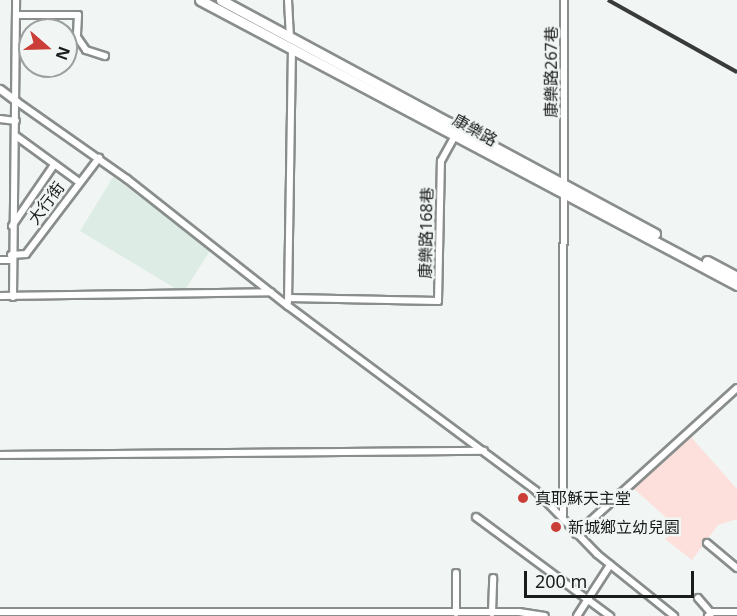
<!DOCTYPE html>
<html>
<head>
<meta charset="utf-8">
<style>
  body { margin:0 }
  #map { position:relative; width:737px; height:616px; overflow:hidden; background:#f1f6f4; font-family:"Noto Sans","Noto Sans TC",sans-serif }
  div>[style] { position:absolute }
  .built>* { inset:0; background:#deece6 }
  .green>* { inset:0; background:#fddfdb }
  .roads { filter:drop-shadow(2px 0 #898e8c) drop-shadow(-2px 0 #898e8c) drop-shadow(0 2px #898e8c) drop-shadow(0 -2px #898e8c) }
  .minor>* { height:6px; margin:-3px; padding:0 3px; transform-origin:3px; border-radius:3px; background:#fff }
  .tertiary>* { height:7px; margin:-3.5px; padding:0 3.5px; transform-origin:3.5px; border-radius:3.5px; background:#fff }
  .primary>* { height:9px; margin:-4.5px; padding:0 4.5px; transform-origin:4.5px; border-radius:4.5px; background:#fff }
  .rail>* { height:4px; margin-top:-2px; transform-origin:0; background:repeating-linear-gradient(90deg,#f1f6f4 0 4.5px,#393b3a 0 9px); box-sizing:border-box; border-block:2px solid #393b3a }
  .dots>* { width:16px; height:16px; translate:-50% -50%; box-sizing:border-box; border:3px solid #f1f6f4; border-radius:50% }
  span { translate:-50% -50%; white-space:nowrap; text-align:center; line-height:1.15; -webkit-text-stroke:5px #f1f6f4; paint-order:stroke }
  .street-label { font-size:16px; color:#1a1c1b }
  .poi-label { font-size:16px; color:#1a1c1b }
  .left { translate:0 -50%; text-align:left }
  .north { position:absolute; left:18px; top:18px; width:60px; height:60px; box-sizing:border-box; background:#f1f6f4; border:2px solid #9b9f9d; border-radius:50%; rotate:110deg; font-size:16px; font-weight:700; line-height:24px; text-align:center; color:#1a1c1b }
  .north::after { content:''; display:block; margin:auto; width:21px; height:27px; background:#cb3d37; clip-path:polygon(50% 0,100% 100%,50% 72%,0 100%) }
  .scale { position:absolute; left:524px; top:571px; width:170px; height:27px; box-sizing:border-box; border:3px solid #1a1c1b; border-top:0; padding-left:8px; font-size:18px; line-height:21px; white-space:nowrap; color:#1a1c1b; -webkit-text-stroke:4px #f1f6f4; paint-order:stroke }
</style>
</head>
<body>
<div id="map">
  <div class="built">
    <i style="clip-path:polygon(113px 177px,212px 248px,183px 293px,80px 231px)"></i>
  </div>
  <div class="green">
    <i style="clip-path:polygon(691px 437px,737px 489px,737px 519px,718px 525px,692px 560px,665px 539px,679px 529px,633px 488px)"></i>
  </div>
  <div class="roads">
    <div class="minor">
      <i style="left:288px;top:0;width:38px;rotate:87deg"></i>
      <i style="left:16px;top:15px;width:62px"></i>
      <i style="left:78px;top:15px;width:22px;rotate:93deg"></i>
      <i style="left:77px;top:37px;width:16px;rotate:55deg"></i>
      <i style="left:86px;top:50px;width:20px;rotate:18deg"></i>
      <i style="left:16px;top:101px;width:136px;rotate:35.1deg"></i>
      <i style="left:127px;top:179px;width:205px;rotate:38.3deg"></i>
      <i style="left:288px;top:306px;width:309px;rotate:36.7deg"></i>
      <i style="left:536px;top:491px;width:88px;rotate:45.9deg"></i>
      <i style="left:597px;top:554px;width:99px;rotate:38.8deg"></i>
      <i style="left:0;top:119px;width:16px;rotate:7deg"></i>
      <i style="left:16px;top:136px;width:78px;rotate:36.1deg"></i>
      <i style="left:12px;top:226px;width:74px;rotate:-55.5deg"></i>
      <i style="left:11px;top:255px;width:15px;rotate:-4deg"></i>
      <i style="left:26px;top:254px;width:121px;rotate:-52.8deg"></i>
      <i style="left:0;top:260px;width:11px"></i>
      <i style="left:0;top:296px;width:271px;rotate:-0.8deg"></i>
      <i style="left:13px;top:297px;width:297px;rotate:-89.4deg"></i>
      <i style="left:289px;top:298px;width:149px;rotate:1.2deg"></i>
      <i style="left:438px;top:301px;width:140px;rotate:-88.8deg"></i>
      <i style="left:441px;top:161px;width:33px;rotate:-61deg"></i>
      <i style="left:288px;top:302px;width:254px;rotate:-89.1deg"></i>
      <i style="left:0;top:455px;width:484px;rotate:-0.5deg"></i>
      <i style="left:563px;top:516px;width:516px;rotate:-89.89deg"></i>
      <i style="left:476px;top:517px;width:167px;rotate:36.5deg"></i>
      <i style="left:576px;top:534px;width:217px;rotate:-42.2deg"></i>
      <i style="left:707px;top:543px;width:39px;rotate:40deg"></i>
      <i style="left:698px;top:598px;width:20px;rotate:49deg"></i>
      <i style="left:0;top:612px;width:519px"></i>
      <i style="left:519px;top:612px;width:26px;rotate:9deg"></i>
      <i style="left:456px;top:613px;width:40px;rotate:-90deg"></i>
      <i style="left:492px;top:613px;width:35px;rotate:-88deg"></i>
      <i style="left:577px;top:616px;width:61px;rotate:-57.1deg"></i>
      <i style="left:708px;top:616px;width:6px;rotate:-39deg"></i>
      <i style="left:713px;top:612px;width:24px"></i>
    </div>
    <div class="tertiary">
      <i style="left:0;top:89px;width:20px;rotate:37deg"></i>
    </div>
    <div class="primary">
      <i style="left:200px;top:0;width:608px;rotate:27.96deg"></i>
      <i style="left:221px;top:0;width:493px;rotate:28.3deg"></i>
      <i style="left:707px;top:261px;width:34px;rotate:28deg"></i>
    </div>
  </div>
  <div class="rail">
    <i style="left:608px;top:0;width:148px;rotate:29.2deg"></i>
  </div>
  <div class="dots">
    <i style="left:523px;top:498px;background:#cb3d37"></i>
    <i style="left:556px;top:527px;background:#cb3d37"></i>
  </div>
  <div class="street-label">
    <span style="left:551px;top:72px;rotate:-90deg">康樂路267巷</span>
    <span style="left:475px;top:130px;rotate:29deg">康樂路</span>
    <span style="left:46px;top:203px;rotate:-53deg">大行街</span>
    <span style="left:426px;top:233px;rotate:-89deg">康樂路168巷</span>
  </div>
  <div class="poi-label">
    <span class="left" style="left:535px;top:498px">真耶穌天主堂</span>
    <span class="left" style="left:568px;top:527px">新城鄉立幼兒園</span>
  </div>
  <div class="north">N</div>
  <div class="scale">200 m</div>
</div>
</body>
</html>
